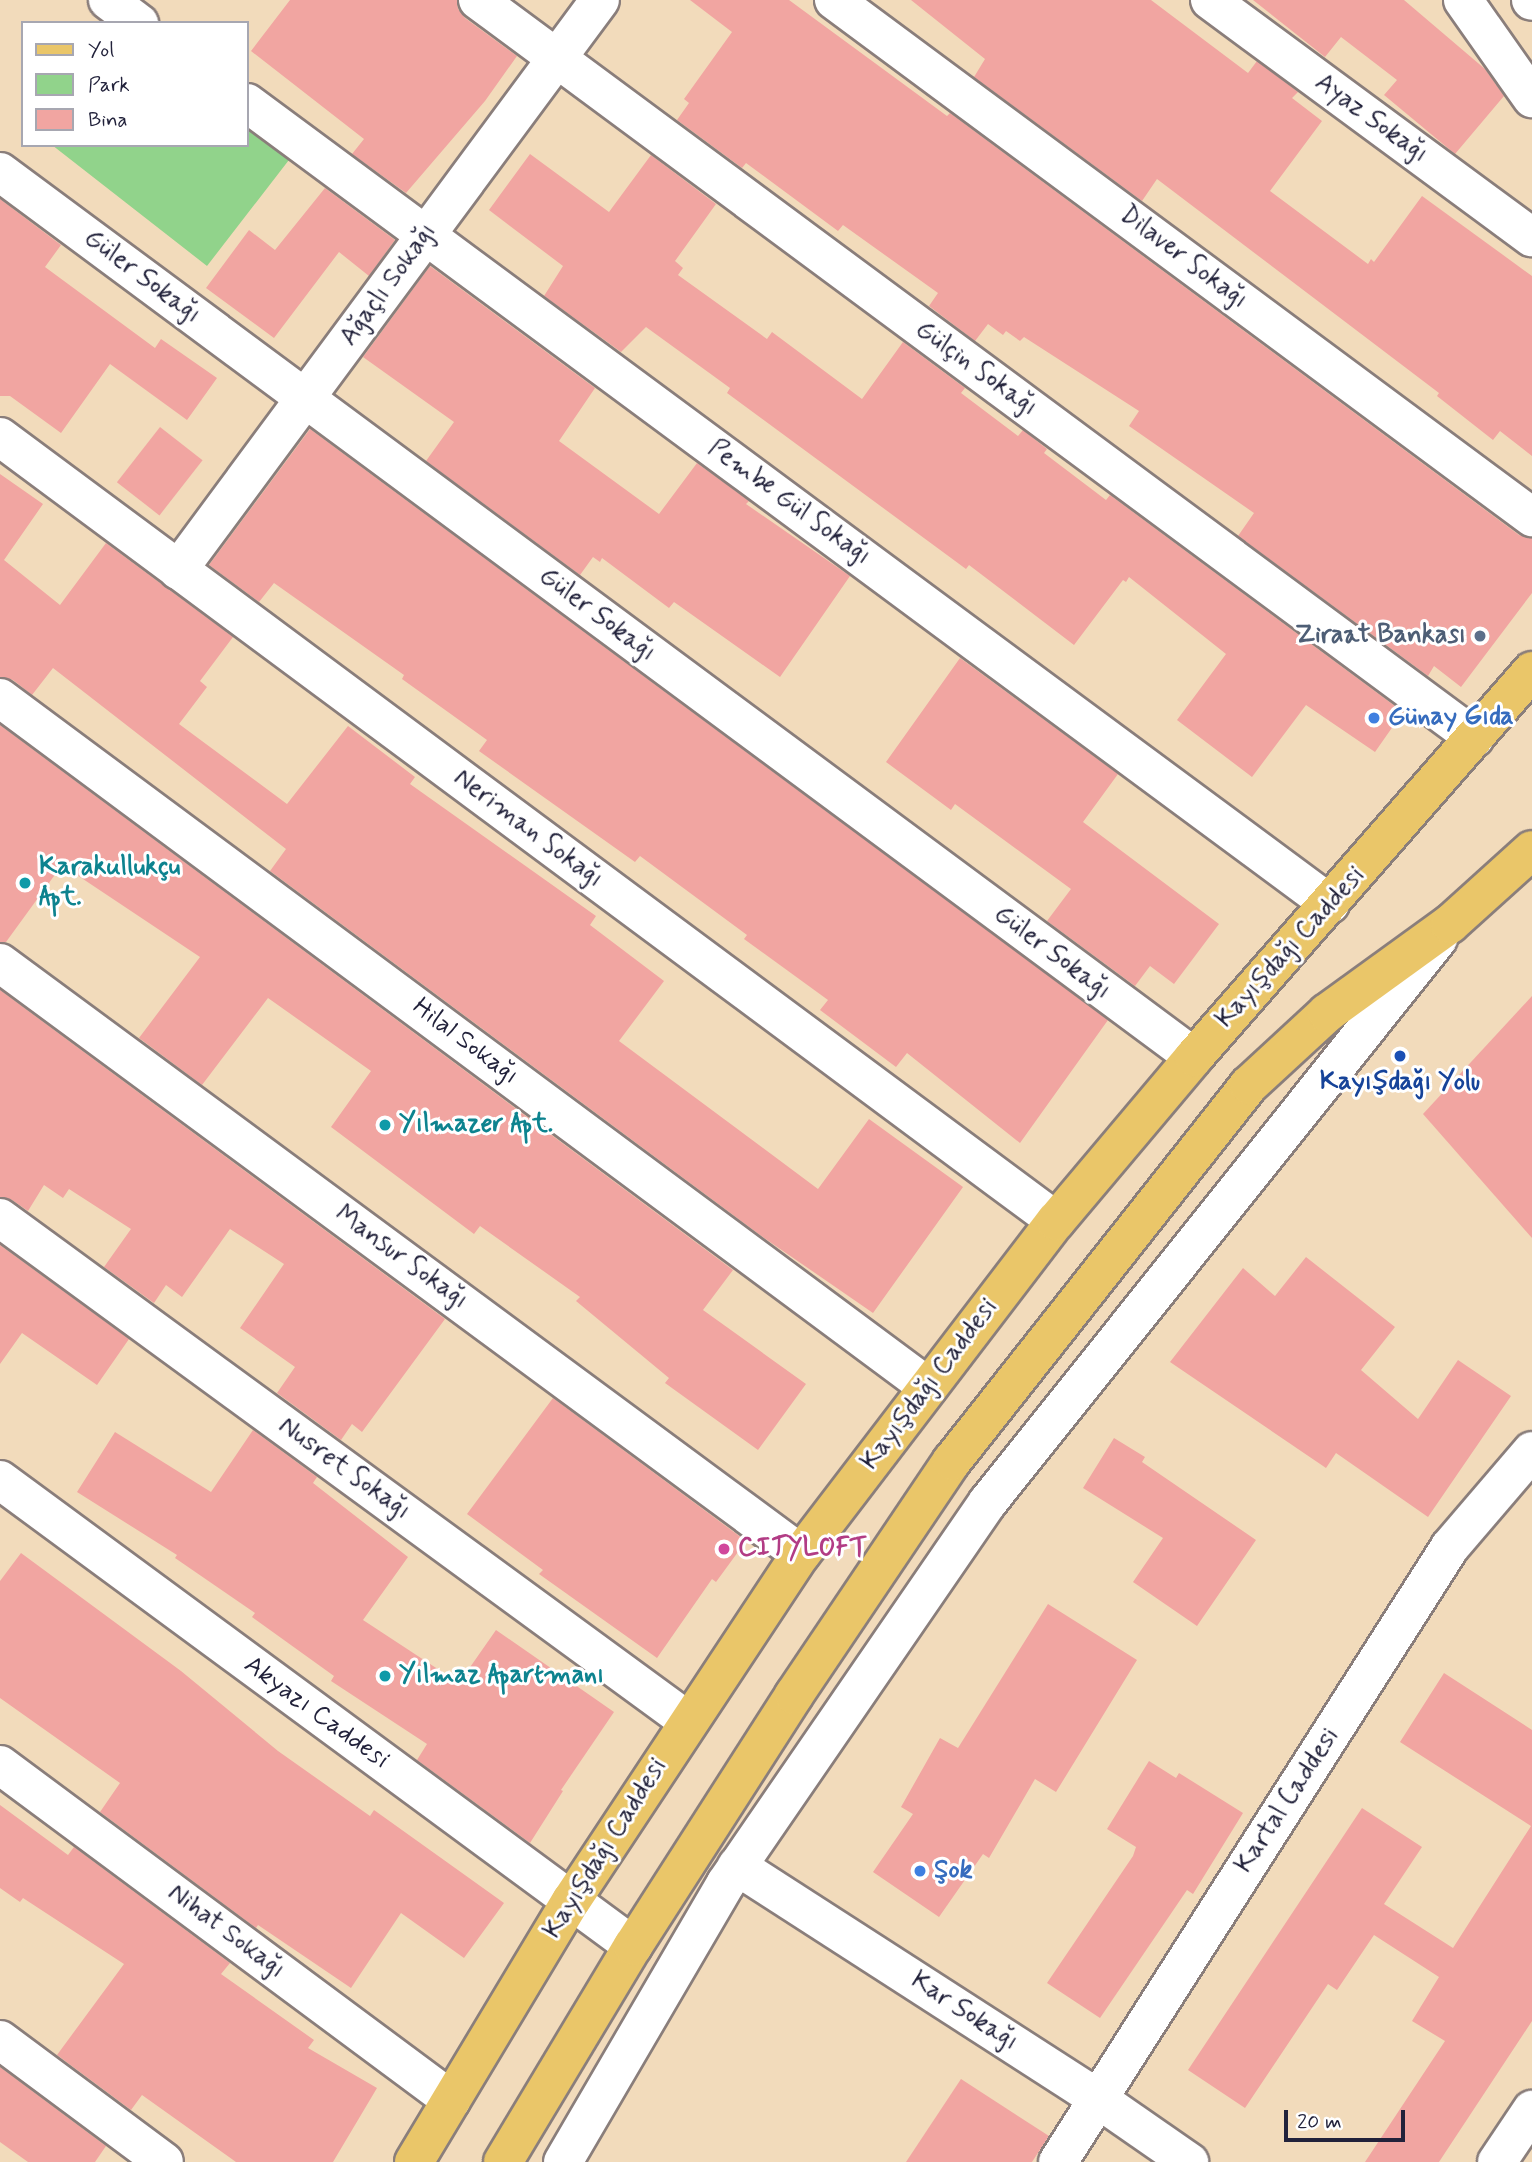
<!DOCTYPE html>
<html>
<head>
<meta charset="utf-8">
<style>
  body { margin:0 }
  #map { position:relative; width:1532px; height:2162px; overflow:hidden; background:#f2dbbb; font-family:Mynerve,sans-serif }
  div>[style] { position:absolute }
  .green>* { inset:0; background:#91d38b }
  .building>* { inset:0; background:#f1a5a1; transform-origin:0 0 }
  .roads { filter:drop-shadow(2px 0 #8a7e7b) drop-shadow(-2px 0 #8a7e7b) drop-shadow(0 2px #8a7e7b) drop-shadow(0 -2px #8a7e7b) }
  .minor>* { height:38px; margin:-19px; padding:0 19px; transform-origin:19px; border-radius:19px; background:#fff }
  .major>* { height:38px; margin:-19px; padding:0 19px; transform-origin:19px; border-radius:19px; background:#eac669 }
  .dots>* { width:19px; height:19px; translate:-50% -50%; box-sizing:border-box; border:4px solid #fff; border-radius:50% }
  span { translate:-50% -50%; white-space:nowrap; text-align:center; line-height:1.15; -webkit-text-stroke:6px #fff; paint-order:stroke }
  .street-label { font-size:26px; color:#22223b }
  .service-label { font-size:26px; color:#4e5e75; font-weight:700 }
  .right { translate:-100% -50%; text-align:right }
  .shop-label { font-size:26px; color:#366cbe; font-weight:700 }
  .left { translate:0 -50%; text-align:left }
  .culture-label { font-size:26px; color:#0d838f; font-weight:700 }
  .transit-label { font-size:26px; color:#164399; font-weight:700 }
  .hotel-label { font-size:26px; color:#b23c85; font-weight:700 }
  .legend { position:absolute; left:21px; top:21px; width:228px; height:126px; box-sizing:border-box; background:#fff; border:2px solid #a7a7b1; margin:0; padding:9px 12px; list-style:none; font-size:21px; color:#22223b }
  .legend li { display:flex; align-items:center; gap:14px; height:35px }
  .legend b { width:35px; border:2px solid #a7a7b1 }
  .scale { position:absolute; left:1284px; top:2110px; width:121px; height:32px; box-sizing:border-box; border:4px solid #22223b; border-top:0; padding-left:9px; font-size:21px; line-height:24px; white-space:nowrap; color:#22223b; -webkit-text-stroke:5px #fff; paint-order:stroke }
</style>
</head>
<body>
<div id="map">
  <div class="green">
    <i style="clip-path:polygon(247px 121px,292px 156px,207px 266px,52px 145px,247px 145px)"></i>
  </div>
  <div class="building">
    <i style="clip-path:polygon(290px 0,457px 0,458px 9px,465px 18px,517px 56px,485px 101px,406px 193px,352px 154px,364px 139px,251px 51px)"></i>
    <i style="clip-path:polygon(690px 0,789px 0,947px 116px,950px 113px,1519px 535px,1532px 538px,1532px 593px,1461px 687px,1434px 666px,1428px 676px,1238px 536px,1254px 513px,1129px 426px,1139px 411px,1024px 337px,1020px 341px,1006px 331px,1003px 335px,988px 324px,975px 341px,929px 306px,938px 293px,843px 225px,838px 231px,746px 163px,742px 168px,677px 120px,689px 103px,684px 99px,732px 32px)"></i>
    <i style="clip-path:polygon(911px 0,1151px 0,1248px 73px,1257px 61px,1298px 92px,1292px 98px,1322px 121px,1270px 191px,1368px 264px,1371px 259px,1374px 262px,1422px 196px,1532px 276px,1532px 456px,1500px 431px,1493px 440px,1437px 396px,1439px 393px,1157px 179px,1142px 201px,974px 77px,985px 59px)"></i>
    <i style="clip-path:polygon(1253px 0,1404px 0,1485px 69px,1504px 96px,1455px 154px,1384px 95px,1397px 80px,1341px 37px,1325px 57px)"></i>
    <i style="clip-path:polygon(530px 154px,609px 212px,651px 155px,716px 204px,675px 261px,683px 268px,678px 275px,767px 339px,772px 332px,862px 399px,903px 342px,965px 388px,961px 393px,1018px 436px,1023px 430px,1047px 449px,1044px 453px,1106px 500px,1110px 495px,1403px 712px,1375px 752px,1306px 705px,1252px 777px,1177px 720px,1226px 654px,1129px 577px,1126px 582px,1123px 580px,1074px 645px,969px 565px,966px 569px,727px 393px,730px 388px,646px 327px,621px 352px,544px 296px,563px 266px,489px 210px)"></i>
    <i style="clip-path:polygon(325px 188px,395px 240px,369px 276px,339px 252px,274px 338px,206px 288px,249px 230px,275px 250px)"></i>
    <i style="clip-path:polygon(0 199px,61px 245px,45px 267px,155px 348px,161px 339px,217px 378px,187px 420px,110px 364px,61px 433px,10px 396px,0 396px)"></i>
    <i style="clip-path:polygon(430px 266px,595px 388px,559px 441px,659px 514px,697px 463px,749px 501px,746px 504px,850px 576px,780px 677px,674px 602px,669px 608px,602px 558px,600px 562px,593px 557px,580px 575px,426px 461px,454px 422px,363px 357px)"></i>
    <i style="left:160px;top:427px;width:54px;height:70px;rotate:38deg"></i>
    <i style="clip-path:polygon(310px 429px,1108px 1020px,1020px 1143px,907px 1053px,896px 1067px,820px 1010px,828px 1000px,744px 939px,747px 935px,640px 856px,635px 862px,479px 751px,487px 740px,402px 679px,404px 675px,274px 583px,259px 602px,209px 565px)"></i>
    <i style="clip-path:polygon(0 474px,43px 504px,4px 560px,60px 605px,106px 543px,233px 637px,200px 681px,207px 687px,179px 724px,287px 804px,348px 726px,415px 777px,410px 784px,596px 916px,590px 925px,664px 981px,619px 1041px,818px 1189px,869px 1119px,963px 1187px,873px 1313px,760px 1235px,270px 871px,286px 849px,53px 668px,32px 695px,13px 680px,0 677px)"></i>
    <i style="clip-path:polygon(960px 658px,1118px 774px,1083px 822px,1219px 924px,1174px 984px,1150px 966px,1135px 986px,1047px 921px,1071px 889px,955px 804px,951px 810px,886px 762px)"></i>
    <i style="clip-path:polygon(0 725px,733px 1270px,703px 1310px,806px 1384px,758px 1450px,665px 1383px,669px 1378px,576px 1301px,580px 1297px,480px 1226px,474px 1234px,331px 1127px,371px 1071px,268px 998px,202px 1085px,139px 1038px,200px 957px,62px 865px,6px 942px,0 942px)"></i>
    <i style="clip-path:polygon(0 990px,445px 1319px,362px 1432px,352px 1424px,341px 1440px,277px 1393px,295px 1367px,240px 1328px,284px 1264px,230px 1229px,182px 1297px,166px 1285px,154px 1303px,104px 1267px,131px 1229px,69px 1189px,63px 1198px,44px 1185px,28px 1211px,12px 1200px,0 1197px)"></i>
    <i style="clip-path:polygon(1532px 996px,1532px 1238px,1423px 1114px)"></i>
    <i style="clip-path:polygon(0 1245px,129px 1339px,97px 1385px,22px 1333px,0 1364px)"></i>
    <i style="clip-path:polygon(1306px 1257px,1395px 1327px,1361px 1370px,1418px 1419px,1458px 1360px,1511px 1396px,1428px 1517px,1336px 1453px,1326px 1468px,1170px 1362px,1243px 1268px,1275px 1296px)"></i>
    <i style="clip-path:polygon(553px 1398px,746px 1541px,716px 1582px,712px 1579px,657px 1658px,539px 1574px,543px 1570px,467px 1514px)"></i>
    <i style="clip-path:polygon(253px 1430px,317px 1477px,313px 1483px,408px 1557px,363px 1620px,459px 1683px,496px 1630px,614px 1712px,561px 1790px,563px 1791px,530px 1843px,417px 1760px,427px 1744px,331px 1681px,334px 1676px,252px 1617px,255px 1613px,175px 1558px,177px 1555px,77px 1492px,115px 1432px,211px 1492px)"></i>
    <i style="clip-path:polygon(1114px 1438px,1145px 1457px,1142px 1462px,1256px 1540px,1197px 1626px,1133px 1582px,1163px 1538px,1083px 1488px)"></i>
    <i style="clip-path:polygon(21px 1553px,181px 1671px,278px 1751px,370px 1816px,374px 1810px,504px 1903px,464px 1958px,401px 1913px,351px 1988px,258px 1925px,256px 1928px,100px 1812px,120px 1783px,0 1698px,0 1581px)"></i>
    <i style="clip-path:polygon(1048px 1604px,1137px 1660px,1056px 1792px,1035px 1779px,989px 1858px,983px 1854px,939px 1917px,873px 1872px,913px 1814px,901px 1807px,940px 1738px,958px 1748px)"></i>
    <i style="clip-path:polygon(1444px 1673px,1532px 1730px,1532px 2021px,1439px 2162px,1365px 2162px,1445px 2041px,1412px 2021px,1439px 1977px,1374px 1935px,1337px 1990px,1328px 1984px,1245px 2108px,1188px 2070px,1362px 1808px,1422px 1847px,1384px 1904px,1453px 1948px,1531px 1826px,1400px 1742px)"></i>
    <i style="clip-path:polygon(1149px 1761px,1176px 1778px,1179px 1773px,1243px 1813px,1193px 1894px,1187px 1890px,1100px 2018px,1047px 1983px,1133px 1856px,1136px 1847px,1107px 1829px)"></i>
    <i style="clip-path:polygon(0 1805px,68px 1855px,74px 1847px,230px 1963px,221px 1974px,314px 2040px,308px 2048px,377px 2088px,333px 2162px,236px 2162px,142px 2095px,131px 2110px,57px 2055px,124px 1964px,23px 1898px,20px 1902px,0 1888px)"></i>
    <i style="clip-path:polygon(0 2067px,106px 2146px,95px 2162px,28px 2162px,0 2142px)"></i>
    <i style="clip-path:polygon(961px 2079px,1049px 2136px,1032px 2162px,906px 2162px)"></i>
  </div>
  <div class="roads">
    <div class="minor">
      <i style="left:108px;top:0;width:39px;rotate:37deg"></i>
      <i style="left:478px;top:0;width:1240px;rotate:36.51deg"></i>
      <i style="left:834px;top:0;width:869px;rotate:36.53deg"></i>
      <i style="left:1210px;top:0;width:400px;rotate:36.4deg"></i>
      <i style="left:1463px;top:0;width:120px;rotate:54.9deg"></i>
      <i style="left:1531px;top:0;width:1px;rotate:45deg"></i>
      <i style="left:247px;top:103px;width:1347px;rotate:36.49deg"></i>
      <i style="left:0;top:172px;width:1486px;rotate:36.55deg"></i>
      <i style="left:0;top:437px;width:1315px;rotate:36.59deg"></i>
      <i style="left:178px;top:570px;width:709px;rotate:-53.49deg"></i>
      <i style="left:0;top:698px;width:1156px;rotate:36.59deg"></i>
      <i style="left:0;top:963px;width:995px;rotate:36.42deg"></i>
      <i style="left:0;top:1218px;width:852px;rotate:36.17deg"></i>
      <i style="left:0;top:1480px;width:786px;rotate:36.36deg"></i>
      <i style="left:0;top:1765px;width:562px;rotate:36.6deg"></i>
      <i style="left:737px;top:1866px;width:430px;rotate:32.8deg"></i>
      <i style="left:1098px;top:2099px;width:111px;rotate:34.7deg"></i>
      <i style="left:0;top:2040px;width:204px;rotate:36.6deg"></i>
      <i style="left:563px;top:2162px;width:323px;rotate:-59.7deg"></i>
      <i style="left:726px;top:1883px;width:462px;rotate:-55.5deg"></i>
      <i style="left:988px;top:1502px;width:721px;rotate:-51.37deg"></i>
      <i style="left:1058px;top:2162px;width:729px;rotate:-57.49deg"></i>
      <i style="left:1450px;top:1547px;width:126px;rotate:-49.5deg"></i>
      <i style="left:1497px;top:2162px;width:63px;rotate:-56.1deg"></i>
    </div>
    <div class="major">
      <i style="left:414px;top:2162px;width:305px;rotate:-59deg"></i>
      <i style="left:571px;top:1901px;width:416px;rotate:-56.5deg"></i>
      <i style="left:801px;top:1554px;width:419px;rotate:-52.6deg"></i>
      <i style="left:1056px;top:1221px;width:214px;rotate:-49.9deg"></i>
      <i style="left:1194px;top:1057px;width:513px;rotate:-48.79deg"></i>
      <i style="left:503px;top:2162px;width:252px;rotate:-59deg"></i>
      <i style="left:633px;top:1946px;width:298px;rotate:-57.3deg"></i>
      <i style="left:794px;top:1695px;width:282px;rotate:-56deg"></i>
      <i style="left:952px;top:1461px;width:479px;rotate:-51.7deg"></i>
      <i style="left:1249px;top:1085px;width:106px;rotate:-42.7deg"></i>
      <i style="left:1327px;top:1013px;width:152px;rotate:-35.9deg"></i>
      <i style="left:1450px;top:924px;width:110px;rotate:-42.1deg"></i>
    </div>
  </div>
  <div class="dots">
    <i style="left:1480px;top:636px;background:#5c6f8a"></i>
    <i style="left:1374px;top:718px;background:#3f7fe0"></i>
    <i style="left:25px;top:883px;background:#0f9aa8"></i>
    <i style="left:1400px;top:1056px;background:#1a4fb4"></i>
    <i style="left:385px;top:1125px;background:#0f9aa8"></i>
    <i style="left:724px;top:1549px;background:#d1479c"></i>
    <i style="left:385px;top:1676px;background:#0f9aa8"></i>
    <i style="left:920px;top:1871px;background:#3f7fe0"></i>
  </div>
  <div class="street-label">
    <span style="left:1371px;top:119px;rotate:36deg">Ayaz Sokağı</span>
    <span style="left:1183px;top:258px;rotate:37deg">Dilaver Sokağı</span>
    <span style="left:142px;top:277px;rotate:37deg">Güler Sokağı</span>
    <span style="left:389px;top:285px;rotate:-54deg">Ağaçlı Sokağı</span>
    <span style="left:976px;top:369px;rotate:36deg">Gülçin Sokağı</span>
    <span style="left:789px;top:503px;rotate:36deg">Pembe Gül Sokağı</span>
    <span style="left:597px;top:615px;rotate:37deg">Güler Sokağı</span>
    <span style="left:528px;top:829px;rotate:37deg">Neriman Sokağı</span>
    <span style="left:1291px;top:948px;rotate:-48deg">Kayışdağı Caddesi</span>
    <span style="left:1052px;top:953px;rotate:37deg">Güler Sokağı</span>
    <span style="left:465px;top:1042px;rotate:37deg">Hilal Sokağı</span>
    <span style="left:401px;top:1258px;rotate:36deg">Mansur Sokağı</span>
    <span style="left:930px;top:1385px;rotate:-53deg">Kayışdağı Caddesi</span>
    <span style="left:344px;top:1469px;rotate:36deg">Nusret Sokağı</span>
    <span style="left:316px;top:1713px;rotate:36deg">Akyazı Caddesi</span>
    <span style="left:1288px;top:1801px;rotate:-57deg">Kartal Caddesi</span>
    <span style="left:606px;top:1849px;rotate:-58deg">Kayışdağı Caddesi</span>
    <span style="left:226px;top:1932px;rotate:37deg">Nihat Sokağı</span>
    <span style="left:964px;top:2012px;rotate:33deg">Kar Sokağı</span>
  </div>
  <div class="service-label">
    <span class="right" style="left:1466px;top:636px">Ziraat Bankası</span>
  </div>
  <div class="shop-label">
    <span class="left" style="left:1388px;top:718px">Günay Gıda</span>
    <span class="left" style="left:934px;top:1871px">Şok</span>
  </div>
  <div class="culture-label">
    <span class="left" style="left:39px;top:883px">Karakullukçu<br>Apt.</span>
    <span class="left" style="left:399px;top:1125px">Yılmazer Apt.</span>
    <span class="left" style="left:399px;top:1676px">Yılmaz Apartmanı</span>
  </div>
  <div class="transit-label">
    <span style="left:1400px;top:1083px">Kayışdağı Yolu</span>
  </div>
  <div class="hotel-label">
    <span class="left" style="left:738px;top:1549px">CITYLOFT</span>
  </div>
  <ul class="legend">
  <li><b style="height:9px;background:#eac669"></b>Yol</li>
  <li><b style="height:19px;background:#91d38b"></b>Park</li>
  <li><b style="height:19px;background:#f1a5a1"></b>Bina</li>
  </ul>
  <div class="scale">20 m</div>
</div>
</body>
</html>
